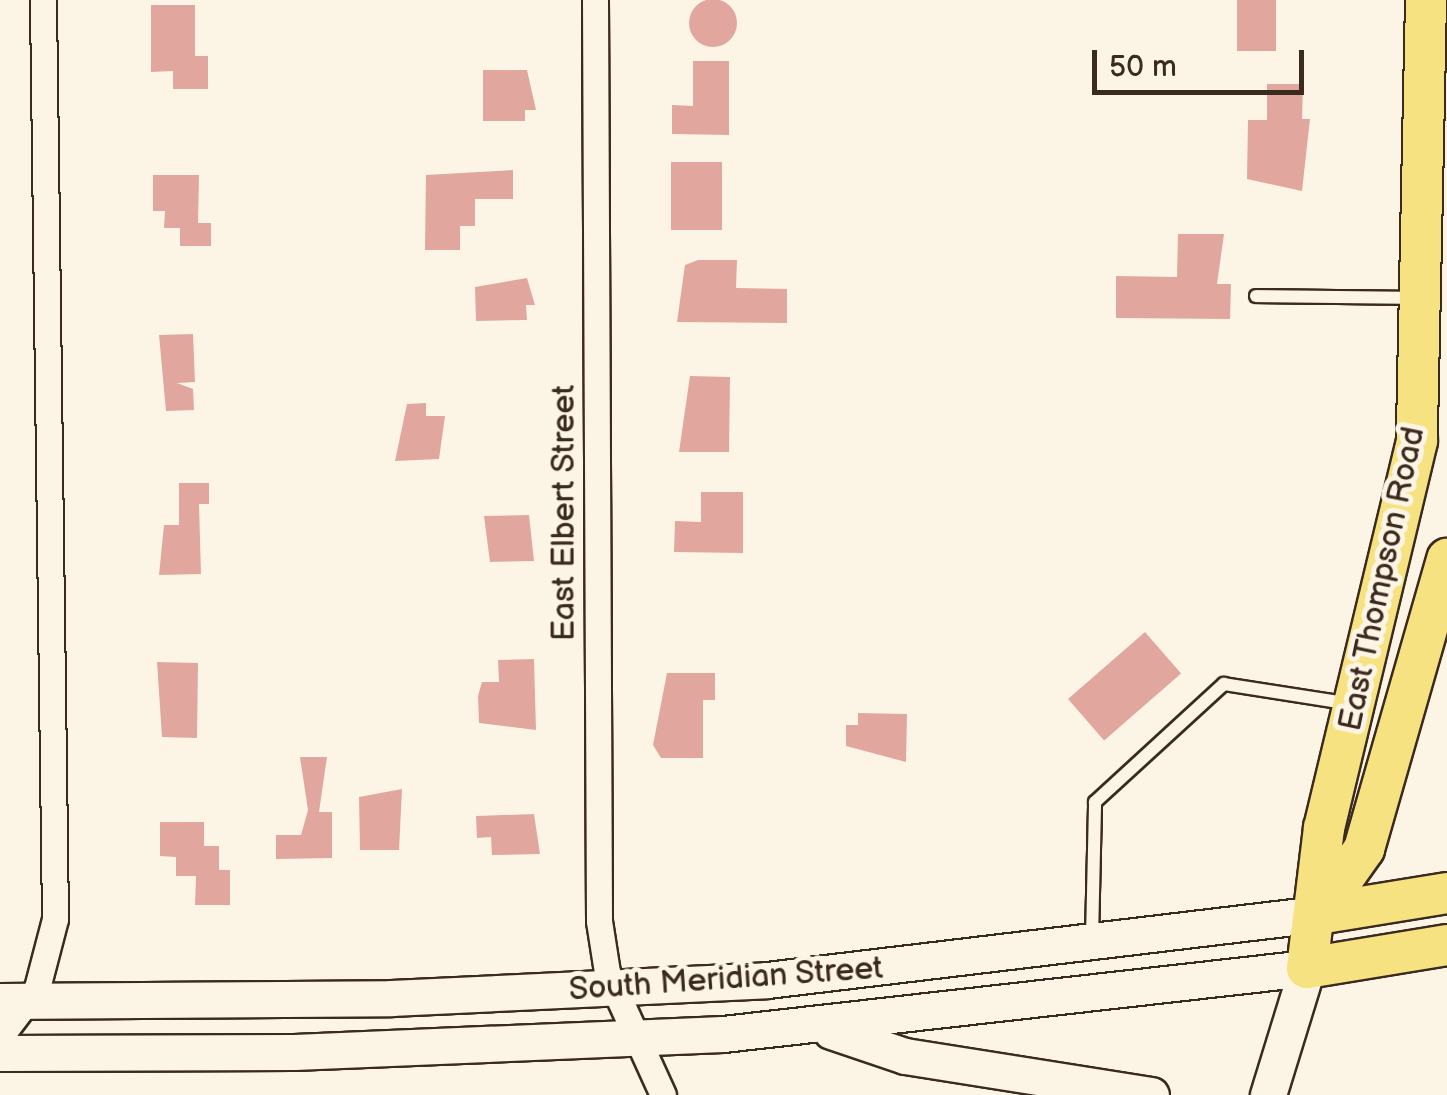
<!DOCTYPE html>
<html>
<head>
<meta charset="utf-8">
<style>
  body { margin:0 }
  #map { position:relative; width:1447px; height:1095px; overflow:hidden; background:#fcf5e5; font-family:"Balsamiq Sans",sans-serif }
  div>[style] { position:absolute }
  .building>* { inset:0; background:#e1a79f; transform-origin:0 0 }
  .round { border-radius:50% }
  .roads { filter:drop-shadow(2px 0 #3b2a1e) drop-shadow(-2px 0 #3b2a1e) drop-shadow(0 2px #3b2a1e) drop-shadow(0 -2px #3b2a1e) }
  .lane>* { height:12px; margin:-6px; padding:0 6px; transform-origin:6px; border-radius:6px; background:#fcf5e5 }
  .street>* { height:25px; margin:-12.5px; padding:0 12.5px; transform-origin:12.5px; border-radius:12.5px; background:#fcf5e5 }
  .secondary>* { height:35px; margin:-17.5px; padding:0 17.5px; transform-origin:17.5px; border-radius:17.5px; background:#fcf5e5 }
  .primary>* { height:40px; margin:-20px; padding:0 20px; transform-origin:20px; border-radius:20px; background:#f7e281 }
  span { translate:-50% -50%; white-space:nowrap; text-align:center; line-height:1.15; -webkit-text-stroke:10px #fcf5e5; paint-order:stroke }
  .street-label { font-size:32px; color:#3b2a1e }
  .scale { position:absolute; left:1092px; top:50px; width:212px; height:45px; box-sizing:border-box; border:5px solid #3b2a1e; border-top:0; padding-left:12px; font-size:30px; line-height:35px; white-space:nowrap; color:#3b2a1e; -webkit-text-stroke:8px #fcf5e5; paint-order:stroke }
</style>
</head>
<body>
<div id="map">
  <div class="building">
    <i class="round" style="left:689px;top:-1px;width:48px;height:48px"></i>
    <i style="left:1237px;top:0;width:39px;height:51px"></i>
    <i style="clip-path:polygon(151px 5px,195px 5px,195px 56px,208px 56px,208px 89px,173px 89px,173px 71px,151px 72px)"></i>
    <i style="clip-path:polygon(693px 61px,729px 61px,729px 135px,672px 134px,672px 105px,693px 106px)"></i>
    <i style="clip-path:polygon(483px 70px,527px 70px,536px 110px,525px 110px,525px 121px,483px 121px)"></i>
    <i style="clip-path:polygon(1267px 84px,1303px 84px,1302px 119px,1310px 119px,1302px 191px,1247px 179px,1248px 120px,1267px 120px)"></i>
    <i style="left:671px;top:162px;width:51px;height:68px"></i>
    <i style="clip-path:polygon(513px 170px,513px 199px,475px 199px,475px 226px,460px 226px,460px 250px,425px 250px,426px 175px)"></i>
    <i style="clip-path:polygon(153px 175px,199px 175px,198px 223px,211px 223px,211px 246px,180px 246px,180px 228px,164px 228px,165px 211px,153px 211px)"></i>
    <i style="clip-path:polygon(1178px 234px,1224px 234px,1217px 284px,1231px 284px,1230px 319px,1116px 318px,1116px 276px,1177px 277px)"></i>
    <i style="clip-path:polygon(698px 260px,737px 260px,736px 288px,787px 289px,787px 323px,677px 322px,685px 265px)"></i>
    <i style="clip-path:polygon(527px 278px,535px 305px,526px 305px,527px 320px,476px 321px,475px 287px)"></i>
    <i style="clip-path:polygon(193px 334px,195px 382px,177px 383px,193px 389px,194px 410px,166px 411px,159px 335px)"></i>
    <i style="clip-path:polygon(690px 376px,730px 377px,729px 452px,679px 452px)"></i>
    <i style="clip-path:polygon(426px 403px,426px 416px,445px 416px,439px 459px,395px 461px,407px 404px)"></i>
    <i style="clip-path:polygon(179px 483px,209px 483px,209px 504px,199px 504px,201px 574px,159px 575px,164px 525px,179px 525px)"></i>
    <i style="clip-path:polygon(701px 492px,743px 492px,743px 553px,674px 552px,675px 521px,701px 522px)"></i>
    <i style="clip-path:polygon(529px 515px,534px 561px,490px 562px,484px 516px)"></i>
    <i style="left:1145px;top:632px;width:55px;height:102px;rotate:49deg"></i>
    <i style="clip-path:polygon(534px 659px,536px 730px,479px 723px,478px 696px,482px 682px,499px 682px,498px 660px)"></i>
    <i style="clip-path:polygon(157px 662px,198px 663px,197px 738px,162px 737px)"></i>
    <i style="clip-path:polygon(667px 673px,715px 673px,715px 700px,703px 700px,703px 758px,661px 758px,653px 745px)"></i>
    <i style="clip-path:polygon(858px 713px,907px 714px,906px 762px,846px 746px,846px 725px,858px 725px)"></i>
    <i style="clip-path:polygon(300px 757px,327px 757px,319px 812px,332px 812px,332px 858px,276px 859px,276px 835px,301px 835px,308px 810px)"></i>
    <i style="clip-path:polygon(402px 789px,399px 850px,360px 850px,359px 797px)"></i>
    <i style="clip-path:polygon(534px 814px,540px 854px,492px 855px,491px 837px,477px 838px,476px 816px)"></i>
    <i style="clip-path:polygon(160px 822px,204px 822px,204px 846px,219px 846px,219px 870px,230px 870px,230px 905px,195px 905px,196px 876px,176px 876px,176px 857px,160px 856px)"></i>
  </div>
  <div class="roads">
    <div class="lane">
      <i style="left:1256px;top:296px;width:161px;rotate:0.7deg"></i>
      <i style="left:1092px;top:938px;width:136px;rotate:-88.7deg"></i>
      <i style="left:1095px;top:802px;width:175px;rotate:-42.5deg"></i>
      <i style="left:1224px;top:684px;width:123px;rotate:8.9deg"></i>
    </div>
    <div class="street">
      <i style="left:595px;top:0;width:921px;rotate:89.75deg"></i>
      <i style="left:599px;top:921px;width:52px;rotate:81.1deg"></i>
      <i style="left:607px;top:972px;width:135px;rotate:65.5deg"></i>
      <i style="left:0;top:1037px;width:61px;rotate:-52.9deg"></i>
      <i style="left:37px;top:988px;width:71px;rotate:-75.4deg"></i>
      <i style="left:55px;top:919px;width:919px;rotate:-90.75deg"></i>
    </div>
    <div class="secondary">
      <i style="left:0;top:1001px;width:391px;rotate:-0.4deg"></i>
      <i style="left:391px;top:998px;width:376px;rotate:-2.7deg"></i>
      <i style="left:767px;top:980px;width:555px;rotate:-6.83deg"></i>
      <i style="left:831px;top:1031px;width:78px;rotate:18.7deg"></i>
      <i style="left:905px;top:1056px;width:249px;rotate:9deg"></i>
      <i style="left:0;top:1053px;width:294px;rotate:-0.2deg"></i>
      <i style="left:294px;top:1052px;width:429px;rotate:-2.4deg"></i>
      <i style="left:723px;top:1034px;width:588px;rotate:-6.45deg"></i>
      <i style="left:1307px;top:968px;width:133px;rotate:107.1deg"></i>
    </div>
    <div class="primary">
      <i style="left:1426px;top:0;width:441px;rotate:91.2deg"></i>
      <i style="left:1417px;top:441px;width:398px;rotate:103.5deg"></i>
      <i style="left:1324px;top:828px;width:141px;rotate:96.9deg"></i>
      <i style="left:1307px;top:968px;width:142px;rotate:-9.3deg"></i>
      <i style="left:1318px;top:914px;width:80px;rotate:-54.7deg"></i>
      <i style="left:1364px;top:849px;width:302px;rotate:-74deg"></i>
      <i style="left:1318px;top:914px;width:131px;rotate:-9.2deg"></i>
    </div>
  </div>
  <div class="street-label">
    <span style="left:565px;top:513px;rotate:-90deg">East Elbert Street</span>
    <span style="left:1383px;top:579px;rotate:-78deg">East Thompson Road</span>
    <span style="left:726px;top:980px;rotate:-4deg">South Meridian Street</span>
  </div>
  <div class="scale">50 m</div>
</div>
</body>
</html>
